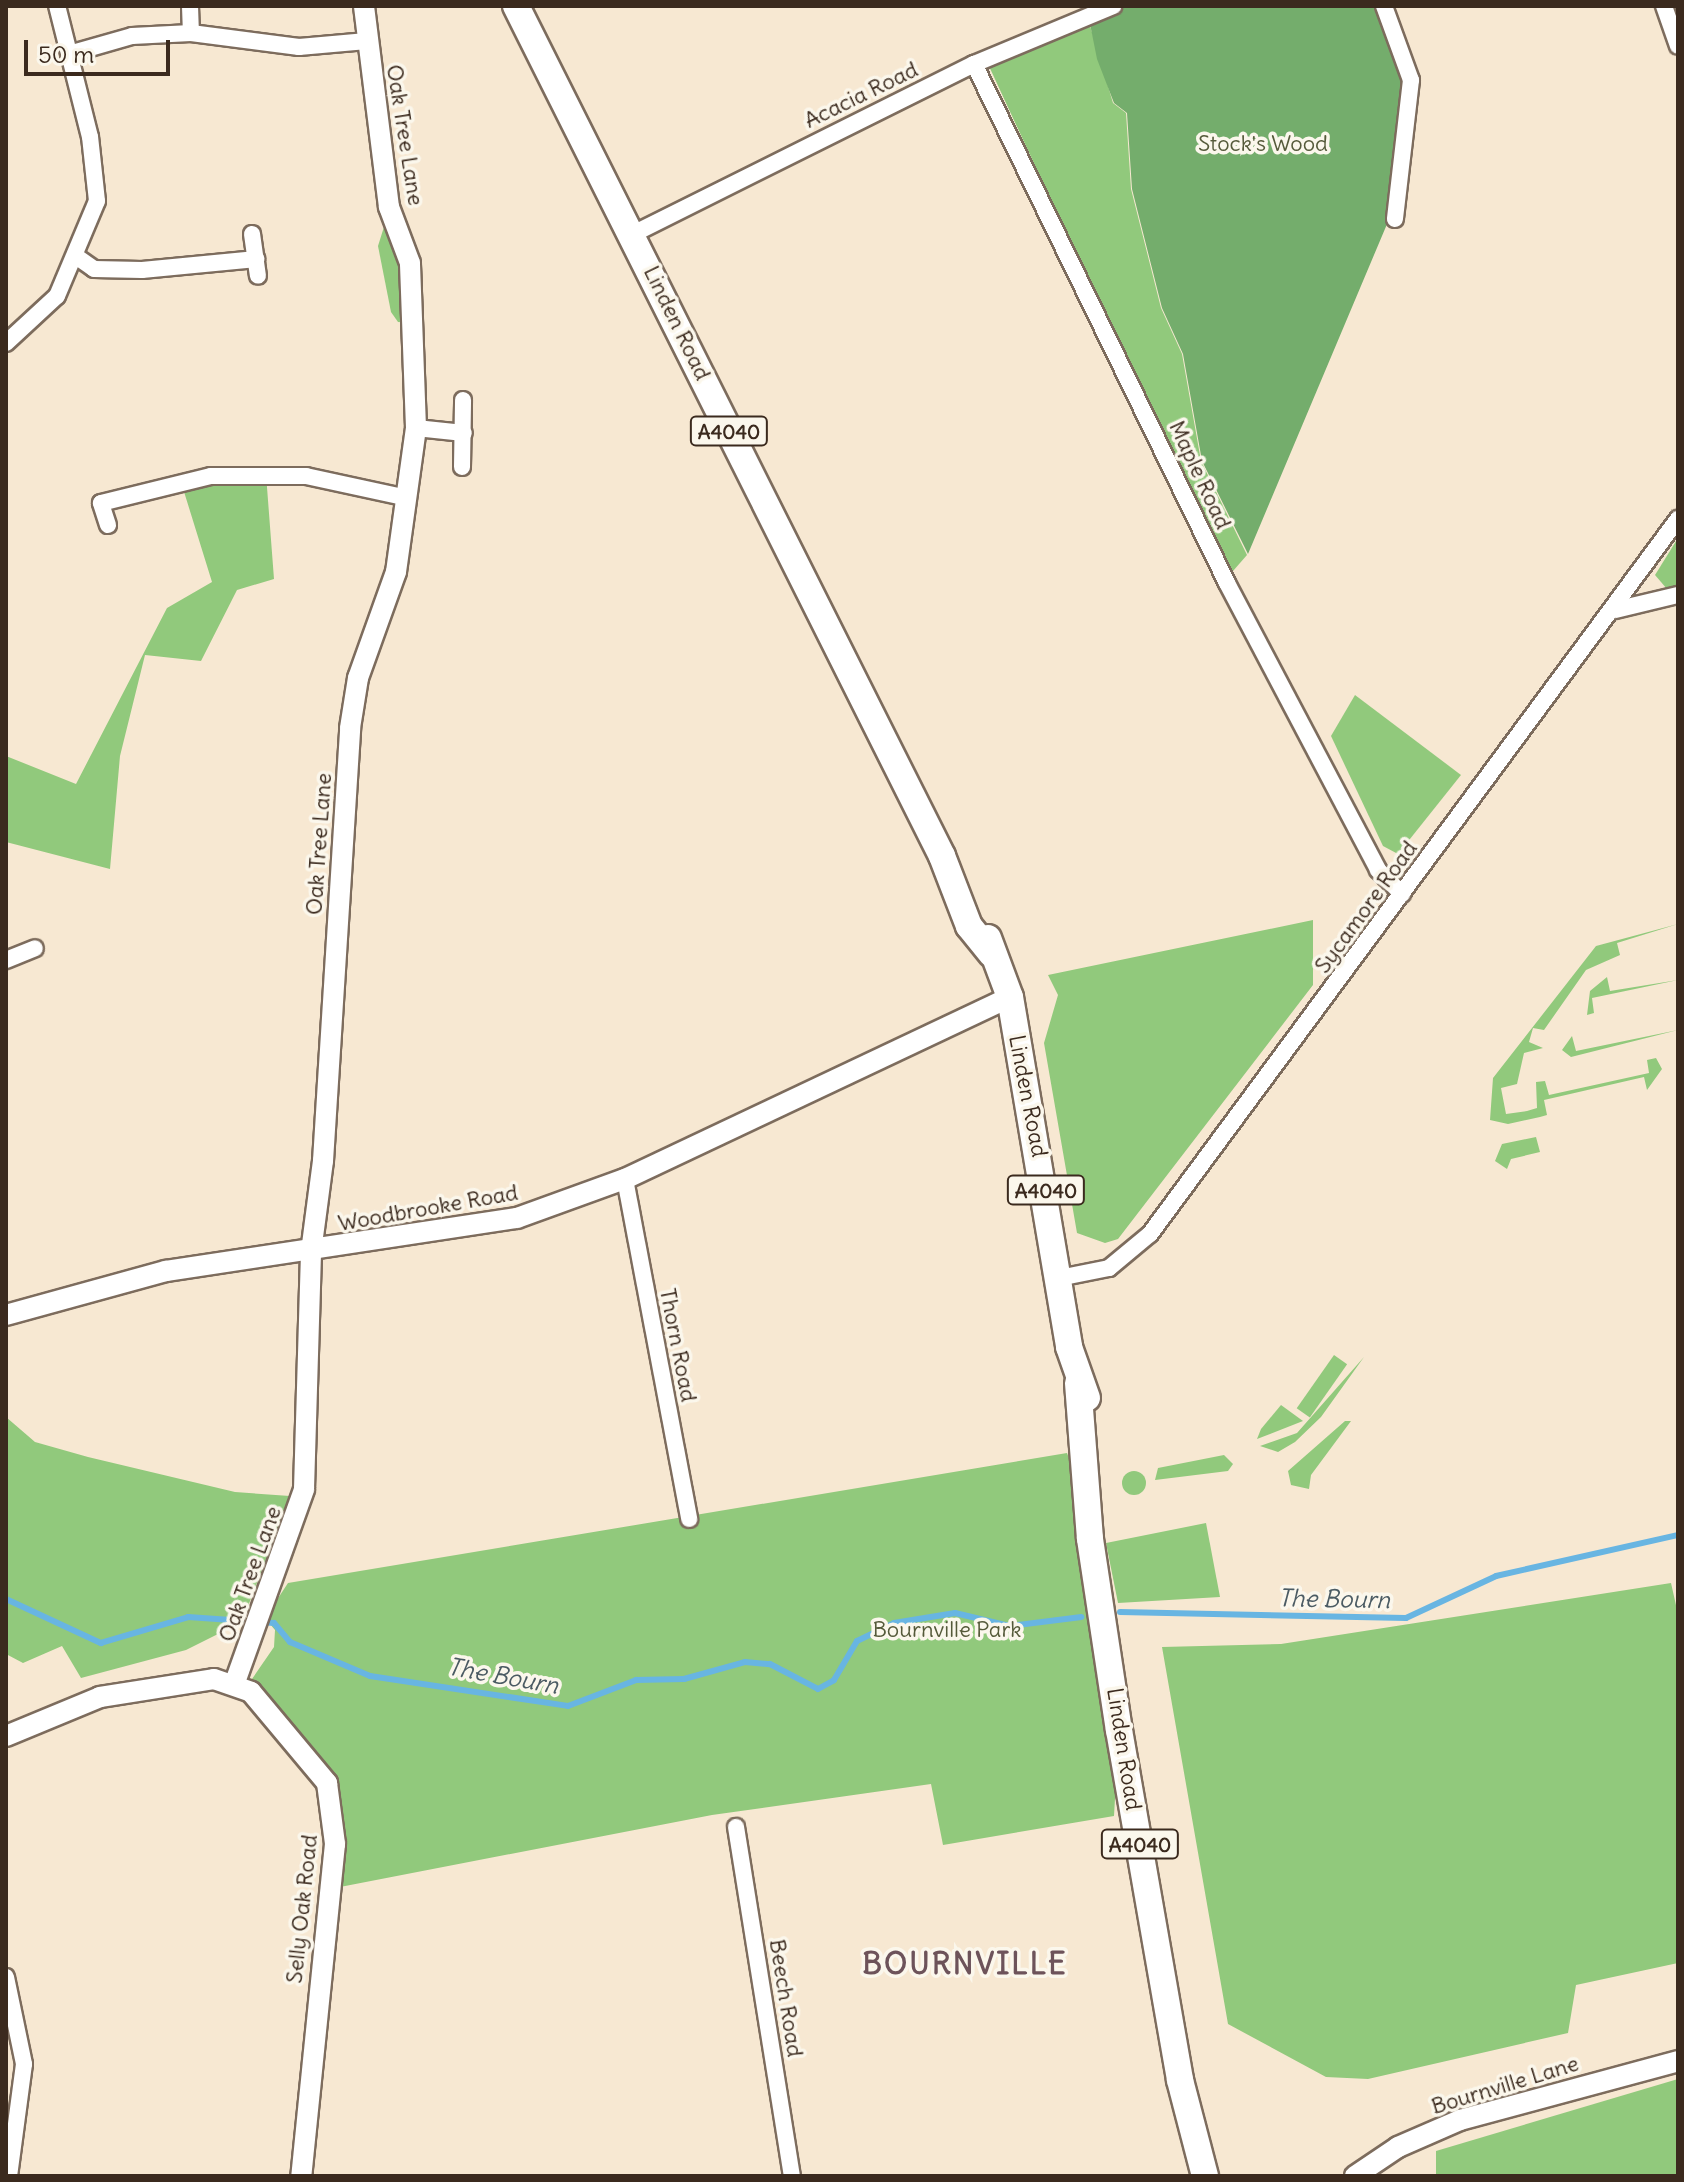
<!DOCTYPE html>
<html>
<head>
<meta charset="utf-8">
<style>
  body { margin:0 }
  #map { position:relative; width:1684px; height:2182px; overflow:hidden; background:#f7e8d2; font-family:Delius,sans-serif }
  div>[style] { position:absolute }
  .green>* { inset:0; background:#91c97c; transform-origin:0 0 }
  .round { border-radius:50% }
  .forest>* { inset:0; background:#74ad6c }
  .stream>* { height:6px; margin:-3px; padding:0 3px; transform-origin:3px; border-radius:3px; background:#68b5e2 }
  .roads { filter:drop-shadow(2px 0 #7d6c5d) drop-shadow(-2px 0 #7d6c5d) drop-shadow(0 2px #7d6c5d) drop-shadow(0 -2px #7d6c5d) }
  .minor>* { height:16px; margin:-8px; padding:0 8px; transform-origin:8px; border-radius:8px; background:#fff }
  .tertiary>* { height:20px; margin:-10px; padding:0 10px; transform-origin:10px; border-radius:10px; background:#fff }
  .trunk>* { height:26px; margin:-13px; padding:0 13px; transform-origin:13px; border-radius:13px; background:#fff }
  span { translate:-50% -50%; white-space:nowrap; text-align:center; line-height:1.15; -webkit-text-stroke:7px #fbf7ec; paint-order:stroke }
  .shield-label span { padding:2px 6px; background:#fbf7ec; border:2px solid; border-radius:6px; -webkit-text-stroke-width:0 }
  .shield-label { font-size:20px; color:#3b2a1e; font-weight:700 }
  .street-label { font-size:22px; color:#3b2a1e }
  .park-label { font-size:22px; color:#555a3a }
  .water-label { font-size:24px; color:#4b5b63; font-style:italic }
  .district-label { font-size:30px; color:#6d535a; font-weight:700; letter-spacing:2px }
  .frame { position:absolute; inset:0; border:8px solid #3b2a1e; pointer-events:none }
  .scale { position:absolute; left:24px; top:40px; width:146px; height:36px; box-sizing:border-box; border:4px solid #3b2a1e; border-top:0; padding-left:10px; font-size:24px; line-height:28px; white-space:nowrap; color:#3b2a1e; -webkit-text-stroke:6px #fbf7ec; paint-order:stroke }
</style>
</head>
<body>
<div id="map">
  <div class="green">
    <i style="clip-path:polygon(1088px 19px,1113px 103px,1126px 113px,1131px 189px,1161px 308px,1182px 354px,1201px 461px,1247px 555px,1226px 579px,988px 64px)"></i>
    <i style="clip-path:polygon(389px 211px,413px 323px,398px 322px,391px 312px,378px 246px)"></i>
    <i style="clip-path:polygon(266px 474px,274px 579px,237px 590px,201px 661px,145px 655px,120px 756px,110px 869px,6px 842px,6px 756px,76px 784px,167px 608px,212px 582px,181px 482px)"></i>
    <i style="clip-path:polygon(1678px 538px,1678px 585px,1667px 589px,1655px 575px)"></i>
    <i style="clip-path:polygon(1355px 695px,1461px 775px,1398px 854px,1383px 846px,1331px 736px)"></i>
    <i style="clip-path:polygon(1313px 920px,1313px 985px,1118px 1239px,1105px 1243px,1077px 1233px,1044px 1043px,1058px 995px,1048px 975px)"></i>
    <i style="clip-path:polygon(1678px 924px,1617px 943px,1620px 955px,1586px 970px,1544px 1030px,1533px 1028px,1529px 1042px,1543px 1048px,1524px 1053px,1517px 1084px,1501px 1088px,1506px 1114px,1527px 1111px,1537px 1108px,1536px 1082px,1545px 1081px,1549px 1095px,1649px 1073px,1647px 1060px,1656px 1058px,1662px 1069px,1647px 1090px,1644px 1077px,1544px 1100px,1547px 1115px,1540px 1117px,1508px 1124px,1490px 1120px,1493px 1078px,1596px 946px)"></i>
    <i style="clip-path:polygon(1607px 977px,1610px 991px,1678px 980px,1592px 998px,1594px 1013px,1587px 1015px,1590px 991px)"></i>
    <i style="clip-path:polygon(1678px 1030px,1571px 1057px,1562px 1050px,1572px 1036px,1576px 1051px)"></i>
    <i style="clip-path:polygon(1536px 1137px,1540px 1152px,1511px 1159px,1507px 1169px,1495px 1161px,1502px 1144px)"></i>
    <i style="left:1334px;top:1355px;width:16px;height:65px;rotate:35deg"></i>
    <i style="clip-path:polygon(1364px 1357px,1321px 1417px,1295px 1442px,1278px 1452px,1260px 1446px,1297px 1433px)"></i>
    <i style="clip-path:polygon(1281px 1405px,1303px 1421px,1257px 1439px,1261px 1429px)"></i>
    <i style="clip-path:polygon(6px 1417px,35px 1442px,88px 1457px,235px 1492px,290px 1496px,242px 1622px,186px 1650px,81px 1678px,62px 1646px,23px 1663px,6px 1654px)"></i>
    <i style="clip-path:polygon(1345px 1421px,1351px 1421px,1311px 1475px,1309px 1489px,1291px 1485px,1288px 1471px)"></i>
    <i style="clip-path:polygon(1067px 1453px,1088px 1509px,1119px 1730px,1114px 1816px,943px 1845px,931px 1784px,712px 1815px,340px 1887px,344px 1819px,335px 1778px,252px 1679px,274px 1647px,275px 1630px,265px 1618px,288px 1583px)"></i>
    <i style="clip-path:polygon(1224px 1455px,1233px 1464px,1228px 1471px,1155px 1480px,1158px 1468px)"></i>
    <i class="round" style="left:1122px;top:1471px;width:24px;height:24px"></i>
    <i style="clip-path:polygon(1206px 1523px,1220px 1597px,1118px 1603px,1106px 1543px)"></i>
    <i style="clip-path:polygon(1671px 1583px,1678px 1614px,1678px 1963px,1576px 1985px,1568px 2033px,1368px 2079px,1326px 2077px,1228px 2024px,1162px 1647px,1281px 1644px)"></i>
    <i style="clip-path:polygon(1678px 2079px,1678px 2176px,1436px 2176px,1436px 2151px)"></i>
  </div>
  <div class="forest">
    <i style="clip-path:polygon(1128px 6px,1378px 6px,1405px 81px,1390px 217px,1248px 554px,1202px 461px,1183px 354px,1162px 308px,1132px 189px,1127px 113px,1114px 103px,1097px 59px,1089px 19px)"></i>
  </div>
  <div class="stream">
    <i style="left:6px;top:1599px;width:105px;rotate:24.9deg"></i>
    <i style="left:101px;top:1643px;width:91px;rotate:-16.6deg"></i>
    <i style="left:188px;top:1617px;width:86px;rotate:4deg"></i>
    <i style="left:274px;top:1623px;width:25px;rotate:50deg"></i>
    <i style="left:290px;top:1642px;width:87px;rotate:23deg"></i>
    <i style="left:370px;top:1676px;width:200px;rotate:8.6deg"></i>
    <i style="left:568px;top:1706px;width:73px;rotate:-20.9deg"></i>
    <i style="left:636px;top:1680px;width:48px;rotate:-1.2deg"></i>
    <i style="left:684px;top:1679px;width:63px;rotate:-15.6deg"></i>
    <i style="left:745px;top:1662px;width:25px;rotate:5deg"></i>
    <i style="left:770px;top:1664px;width:54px;rotate:27.5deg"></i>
    <i style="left:818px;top:1689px;width:18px;rotate:-29deg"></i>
    <i style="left:834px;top:1680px;width:45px;rotate:-59.5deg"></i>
    <i style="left:857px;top:1641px;width:41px;rotate:-25.9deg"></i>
    <i style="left:894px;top:1623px;width:62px;rotate:-9.3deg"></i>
    <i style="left:955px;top:1613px;width:57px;rotate:13.3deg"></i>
    <i style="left:1010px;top:1626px;width:72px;rotate:-7.2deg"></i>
    <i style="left:1120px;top:1612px;width:286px;rotate:1.2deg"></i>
    <i style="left:1406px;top:1618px;width:99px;rotate:-25deg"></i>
    <i style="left:1496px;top:1576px;width:187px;rotate:-12.7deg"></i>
  </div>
  <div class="roads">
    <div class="minor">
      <i style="left:190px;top:6px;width:27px;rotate:88deg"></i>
      <i style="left:1384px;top:6px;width:79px;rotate:70deg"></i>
      <i style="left:1411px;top:80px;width:140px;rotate:96.6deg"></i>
      <i style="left:1664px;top:6px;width:42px;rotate:70.7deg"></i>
      <i style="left:69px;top:54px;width:66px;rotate:-15.9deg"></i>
      <i style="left:132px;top:36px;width:59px;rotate:-2.9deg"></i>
      <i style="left:191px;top:33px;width:109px;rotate:7.4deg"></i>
      <i style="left:299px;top:47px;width:68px;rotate:-5deg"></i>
      <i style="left:974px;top:64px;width:577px;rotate:64.01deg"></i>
      <i style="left:1227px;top:583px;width:324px;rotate:62.2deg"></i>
      <i style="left:1378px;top:870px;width:34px;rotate:45deg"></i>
      <i style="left:252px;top:234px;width:42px;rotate:81.9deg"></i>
      <i style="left:633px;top:234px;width:381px;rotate:-26.5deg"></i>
      <i style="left:974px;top:64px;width:151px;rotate:-22.6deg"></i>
      <i style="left:77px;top:257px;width:21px;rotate:35deg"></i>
      <i style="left:94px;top:269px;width:48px;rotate:1.2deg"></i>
      <i style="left:142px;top:270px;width:115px;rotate:-5.5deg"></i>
      <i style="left:6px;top:343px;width:69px;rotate:-42.7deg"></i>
      <i style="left:57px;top:296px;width:103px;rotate:-67.2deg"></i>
      <i style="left:97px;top:201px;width:64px;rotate:-96.2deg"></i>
      <i style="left:90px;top:137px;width:135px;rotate:-104.1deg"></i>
      <i style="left:416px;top:428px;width:48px;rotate:5.9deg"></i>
      <i style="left:462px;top:467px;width:67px;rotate:-89.1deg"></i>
      <i style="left:108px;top:525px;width:23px;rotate:-108deg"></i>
      <i style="left:101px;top:503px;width:113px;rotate:-13.8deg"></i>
      <i style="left:211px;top:476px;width:95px"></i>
      <i style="left:306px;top:476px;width:104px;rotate:12.2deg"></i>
      <i style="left:1615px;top:610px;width:65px;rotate:-13.4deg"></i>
      <i style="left:6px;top:960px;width:31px;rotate:-22deg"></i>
      <i style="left:625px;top:1179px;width:346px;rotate:79.3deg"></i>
      <i style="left:1059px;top:1278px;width:51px;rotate:-11.3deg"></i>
      <i style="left:1109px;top:1268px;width:53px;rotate:-39.7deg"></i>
      <i style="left:1150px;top:1234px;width:889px;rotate:-53.56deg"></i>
      <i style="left:736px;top:1827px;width:353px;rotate:80.9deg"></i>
      <i style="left:6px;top:1977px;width:89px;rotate:78.3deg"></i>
      <i style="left:24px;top:2064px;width:113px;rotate:97.6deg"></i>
    </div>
    <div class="tertiary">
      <i style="left:6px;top:1315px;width:166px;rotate:-15.4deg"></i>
      <i style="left:166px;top:1271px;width:355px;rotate:-8.6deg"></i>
      <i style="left:517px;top:1218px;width:115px;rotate:-19.9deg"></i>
      <i style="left:625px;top:1179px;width:426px;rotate:-25.3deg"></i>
      <i style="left:234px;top:1685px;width:208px;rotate:-70.3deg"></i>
      <i style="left:304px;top:1489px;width:237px;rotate:-88.3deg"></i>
      <i style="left:311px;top:1252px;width:92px;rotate:-82.5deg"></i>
      <i style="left:323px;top:1161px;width:434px;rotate:-86.4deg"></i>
      <i style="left:350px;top:728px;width:51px;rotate:-80.9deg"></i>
      <i style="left:358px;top:678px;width:113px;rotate:-70.3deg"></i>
      <i style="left:396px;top:572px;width:145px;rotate:-82.1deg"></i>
      <i style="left:416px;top:428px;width:165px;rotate:-92.1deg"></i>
      <i style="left:410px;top:263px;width:60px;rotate:-110.6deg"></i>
      <i style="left:389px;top:207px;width:203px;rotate:-97.1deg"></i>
      <i style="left:6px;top:1736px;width:102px;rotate:-22.5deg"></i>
      <i style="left:100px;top:1697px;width:115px;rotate:-9deg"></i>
      <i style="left:214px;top:1679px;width:39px;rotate:19deg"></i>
      <i style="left:251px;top:1692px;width:119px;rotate:50.1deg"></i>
      <i style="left:327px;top:1783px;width:62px;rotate:82.5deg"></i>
      <i style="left:335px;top:1844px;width:334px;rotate:95.8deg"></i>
      <i style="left:1355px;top:2176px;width:52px;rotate:-34deg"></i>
      <i style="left:1398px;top:2147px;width:68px;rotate:-23.5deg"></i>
      <i style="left:1460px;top:2120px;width:226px;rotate:-15.1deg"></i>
    </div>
    <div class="trunk">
      <i style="left:516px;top:6px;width:951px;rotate:63.38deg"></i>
      <i style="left:942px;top:856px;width:75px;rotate:68.9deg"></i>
      <i style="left:969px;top:926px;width:36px;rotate:51deg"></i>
      <i style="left:988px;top:938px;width:63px;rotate:69.6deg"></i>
      <i style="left:1010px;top:997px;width:355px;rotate:80.4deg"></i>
      <i style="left:1069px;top:1347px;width:54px;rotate:70.6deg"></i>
      <i style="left:1078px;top:1383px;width:156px;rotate:85.6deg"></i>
      <i style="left:1090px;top:1539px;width:193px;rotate:81.4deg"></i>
      <i style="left:1119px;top:1730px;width:355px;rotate:80.1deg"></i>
      <i style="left:1180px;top:2080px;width:99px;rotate:75.4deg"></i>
    </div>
  </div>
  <div class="shield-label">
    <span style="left:729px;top:431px">A4040</span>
    <span style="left:1046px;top:1190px">A4040</span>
    <span style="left:1140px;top:1844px">A4040</span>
  </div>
  <div class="street-label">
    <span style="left:861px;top:95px;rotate:-26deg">Acacia Road</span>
    <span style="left:405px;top:135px;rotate:81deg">Oak Tree Lane</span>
    <span style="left:677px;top:323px;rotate:64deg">Linden Road</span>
    <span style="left:1200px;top:475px;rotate:65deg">Maple Road</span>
    <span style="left:319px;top:844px;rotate:-86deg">Oak Tree Lane</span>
    <span style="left:1366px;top:907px;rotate:-54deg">Sycamore Road</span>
    <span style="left:1028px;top:1096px;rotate:79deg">Linden Road</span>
    <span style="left:428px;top:1208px;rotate:-10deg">Woodbrooke Road</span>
    <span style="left:678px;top:1345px;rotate:79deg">Thorn Road</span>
    <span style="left:250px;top:1574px;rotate:-70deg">Oak Tree Lane</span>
    <span style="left:1124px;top:1749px;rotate:81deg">Linden Road</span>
    <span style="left:302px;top:1909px;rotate:-84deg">Selly Oak Road</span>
    <span style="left:786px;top:1998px;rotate:81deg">Beech Road</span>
    <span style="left:1505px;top:2085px;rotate:-17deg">Bournville Lane</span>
  </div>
  <div class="park-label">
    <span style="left:1263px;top:144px">Stock's Wood</span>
    <span style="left:947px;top:1630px">Bournville Park</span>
  </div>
  <div class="water-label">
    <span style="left:1334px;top:1599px;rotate:1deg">The Bourn</span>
    <span style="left:503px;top:1676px;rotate:10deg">The Bourn</span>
  </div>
  <div class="district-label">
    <span style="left:965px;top:1963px">BOURNVILLE</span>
  </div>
  <div class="frame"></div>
  <div class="scale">50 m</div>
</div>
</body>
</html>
